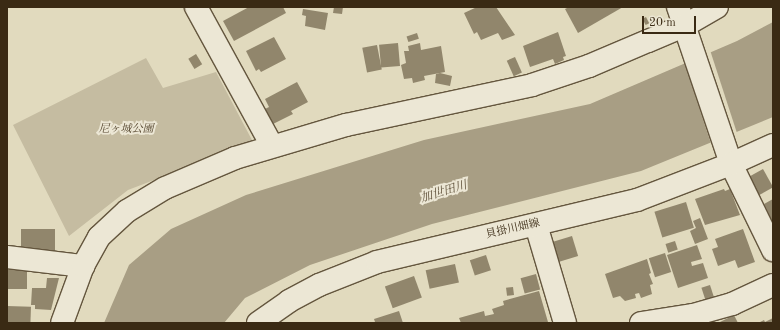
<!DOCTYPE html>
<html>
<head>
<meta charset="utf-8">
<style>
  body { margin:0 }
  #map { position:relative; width:780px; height:330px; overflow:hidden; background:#e1dabe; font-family:"Old Standard TT","Noto Serif JP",serif }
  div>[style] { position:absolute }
  .green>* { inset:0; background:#c5bca1 }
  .water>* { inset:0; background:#a89e84 }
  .pier>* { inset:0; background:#e1dabe; transform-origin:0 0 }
  .building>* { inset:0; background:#91866c; transform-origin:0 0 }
  .roads { filter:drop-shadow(1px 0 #64563e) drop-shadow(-1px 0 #64563e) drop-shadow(0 1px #64563e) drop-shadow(0 -1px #64563e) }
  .minor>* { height:22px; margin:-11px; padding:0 11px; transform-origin:11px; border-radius:11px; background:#ece7d5 }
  span { translate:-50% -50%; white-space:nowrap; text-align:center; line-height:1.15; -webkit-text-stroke:4px #ece7d5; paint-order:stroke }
  .park-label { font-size:11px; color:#564730; font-style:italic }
  .street-label { font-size:11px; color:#3a2a14 }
  .water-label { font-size:12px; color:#5b4d36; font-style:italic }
  .frame { position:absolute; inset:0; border:8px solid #3a2a14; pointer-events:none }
  .scale { position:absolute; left:642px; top:16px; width:54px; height:18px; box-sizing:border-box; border:2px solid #3a2a14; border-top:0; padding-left:5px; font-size:12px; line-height:14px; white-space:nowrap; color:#3a2a14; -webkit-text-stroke:3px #ece7d5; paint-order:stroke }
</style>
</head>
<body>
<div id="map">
  <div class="green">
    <i style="clip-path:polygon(146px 58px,163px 88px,216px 72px,253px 142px,128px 190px,69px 236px,13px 125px)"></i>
  </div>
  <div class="water">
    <i style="clip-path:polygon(773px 22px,773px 117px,641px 171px,432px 224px,310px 265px,245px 298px,224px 323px,104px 323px,129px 265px,171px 229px,246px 195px,424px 140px,590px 104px,737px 41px)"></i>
  </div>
  <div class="pier">
    <i style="left:710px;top:50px;width:88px;height:28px;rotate:72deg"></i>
  </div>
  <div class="building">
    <i style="clip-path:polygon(249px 7px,283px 7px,286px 13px,234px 41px,223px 21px)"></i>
    <i style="clip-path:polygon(334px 7px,343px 7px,342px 14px,333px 13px)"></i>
    <i style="clip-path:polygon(477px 7px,496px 7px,515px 35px,502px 40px,498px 33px,481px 40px,477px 32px,474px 34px,464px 13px)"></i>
    <i style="clip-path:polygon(569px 7px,623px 7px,578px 33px,565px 9px)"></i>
    <i style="clip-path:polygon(303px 9px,328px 13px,325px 30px,305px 26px,306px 16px,302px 15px)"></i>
    <i style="left:646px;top:17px;width:7px;height:4px;rotate:63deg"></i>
    <i style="clip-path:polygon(558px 32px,566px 56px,563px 57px,564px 60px,555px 64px,553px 59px,530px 67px,523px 46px)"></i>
    <i style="left:417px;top:33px;width:6px;height:11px;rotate:72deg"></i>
    <i style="clip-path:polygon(274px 37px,286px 59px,261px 72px,259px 69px,256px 71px,246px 51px)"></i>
    <i style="left:398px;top:43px;width:23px;height:19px;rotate:85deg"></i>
    <i style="clip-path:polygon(420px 43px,421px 50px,441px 46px,445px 72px,424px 76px,425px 80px,413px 83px,412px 78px,404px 79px,401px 65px,406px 63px,404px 51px,409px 51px,408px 46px)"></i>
    <i style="left:377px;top:45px;width:25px;height:15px;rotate:79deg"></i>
    <i style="left:196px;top:54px;width:12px;height:9px;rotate:59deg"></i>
    <i style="left:515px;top:57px;width:17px;height:9px;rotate:66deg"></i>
    <i style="clip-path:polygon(440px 73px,452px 76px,450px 86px,435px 83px,436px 74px)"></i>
    <i style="clip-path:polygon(297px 82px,308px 102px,291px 111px,293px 114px,273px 124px,265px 109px,269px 107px,265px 99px)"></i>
    <i style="left:763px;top:169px;width:21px;height:16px;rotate:61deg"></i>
    <i style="clip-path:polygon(724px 189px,725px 191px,730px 189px,740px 215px,705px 225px,695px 199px)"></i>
    <i style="clip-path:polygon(773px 199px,773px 223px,764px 204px)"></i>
    <i style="left:686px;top:202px;width:27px;height:33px;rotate:73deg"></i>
    <i style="clip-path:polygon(700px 218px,708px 239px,695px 244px,690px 231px,696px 228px,693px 221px)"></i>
    <i style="left:21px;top:229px;width:34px;height:24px"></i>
    <i style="clip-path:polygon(743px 229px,755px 262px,738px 268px,735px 260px,718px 266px,712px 249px,718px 247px,715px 239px)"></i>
    <i style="left:572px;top:236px;width:21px;height:24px;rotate:73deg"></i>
    <i style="left:675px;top:241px;width:9px;height:10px;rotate:72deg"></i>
    <i style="clip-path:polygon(697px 245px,702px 259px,691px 262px,692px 266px,703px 263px,708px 278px,678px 288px,667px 255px)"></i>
    <i style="left:665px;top:253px;width:20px;height:17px;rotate:72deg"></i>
    <i style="left:486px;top:255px;width:16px;height:17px;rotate:72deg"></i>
    <i style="clip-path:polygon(647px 259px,651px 273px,649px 274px,653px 284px,650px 285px,652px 294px,641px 298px,639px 293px,635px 294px,636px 298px,625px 301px,620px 296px,613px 298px,605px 274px)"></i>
    <i style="left:455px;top:264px;width:19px;height:30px;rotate:78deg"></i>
    <i style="left:7px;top:270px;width:20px;height:19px"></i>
    <i style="left:536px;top:274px;width:16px;height:16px;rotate:75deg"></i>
    <i style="left:414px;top:276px;width:23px;height:31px;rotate:70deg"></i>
    <i style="clip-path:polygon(47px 278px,59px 278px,51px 310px,35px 309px,35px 305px,31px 305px,32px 288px,46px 288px)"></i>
    <i style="left:710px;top:285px;width:16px;height:9px;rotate:72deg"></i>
    <i style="left:513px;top:287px;width:8px;height:7px;rotate:83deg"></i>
    <i style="clip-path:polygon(539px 291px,548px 322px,461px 323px,459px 318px,484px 311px,485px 316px,494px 314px,492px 309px,504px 305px,503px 301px)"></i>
    <i style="left:7px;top:306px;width:24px;height:17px;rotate:2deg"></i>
    <i style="clip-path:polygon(399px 311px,403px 323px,372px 323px,375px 322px,374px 319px)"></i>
    <i style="clip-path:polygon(734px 315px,738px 323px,718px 323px)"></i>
    <i style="clip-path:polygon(773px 318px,773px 323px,758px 323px,764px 320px,765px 322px)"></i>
  </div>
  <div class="roads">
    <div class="minor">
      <i style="left:196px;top:7px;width:158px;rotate:61.3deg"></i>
      <i style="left:678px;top:7px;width:166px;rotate:71.3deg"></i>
      <i style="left:731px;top:164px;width:96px;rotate:64deg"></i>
      <i style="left:536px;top:225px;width:102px;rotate:73.5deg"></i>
      <i style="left:7px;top:257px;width:77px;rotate:6.8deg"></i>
      <i style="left:62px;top:323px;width:61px;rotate:-69.8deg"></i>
      <i style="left:83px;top:266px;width:33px;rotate:-61deg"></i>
      <i style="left:99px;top:237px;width:38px;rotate:-43deg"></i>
      <i style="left:127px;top:211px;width:44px;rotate:-31.2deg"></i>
      <i style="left:165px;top:188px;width:76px;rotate:-23.2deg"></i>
      <i style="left:235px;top:158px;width:116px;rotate:-16.6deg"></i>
      <i style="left:346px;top:125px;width:190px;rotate:-12.1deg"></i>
      <i style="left:532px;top:85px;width:60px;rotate:-18.4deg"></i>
      <i style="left:589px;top:66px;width:64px;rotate:-23deg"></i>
      <i style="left:648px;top:41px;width:39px;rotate:-23deg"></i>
      <i style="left:684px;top:26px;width:38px;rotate:-30deg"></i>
      <i style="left:258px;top:323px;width:38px;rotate:-35deg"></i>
      <i style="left:289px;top:301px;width:34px;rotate:-28deg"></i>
      <i style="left:319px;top:285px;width:62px;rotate:-21.6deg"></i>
      <i style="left:377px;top:262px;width:267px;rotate:-13.4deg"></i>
      <i style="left:637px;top:200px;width:101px;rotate:-21deg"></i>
      <i style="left:731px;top:164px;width:46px;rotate:-24.3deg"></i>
      <i style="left:641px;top:323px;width:53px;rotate:-8.7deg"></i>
      <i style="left:693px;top:315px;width:41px;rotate:-15.8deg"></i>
      <i style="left:732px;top:304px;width:45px;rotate:-24.9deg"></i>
    </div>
  </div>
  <div class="park-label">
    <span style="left:126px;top:130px">尼ヶ城公園</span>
  </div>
  <div class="street-label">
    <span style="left:513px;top:230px;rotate:-13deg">貝掛川畑線</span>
  </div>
  <div class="water-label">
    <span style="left:444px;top:193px;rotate:-17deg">加世田川</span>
  </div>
  <div class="frame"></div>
  <div class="scale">20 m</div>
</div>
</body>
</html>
